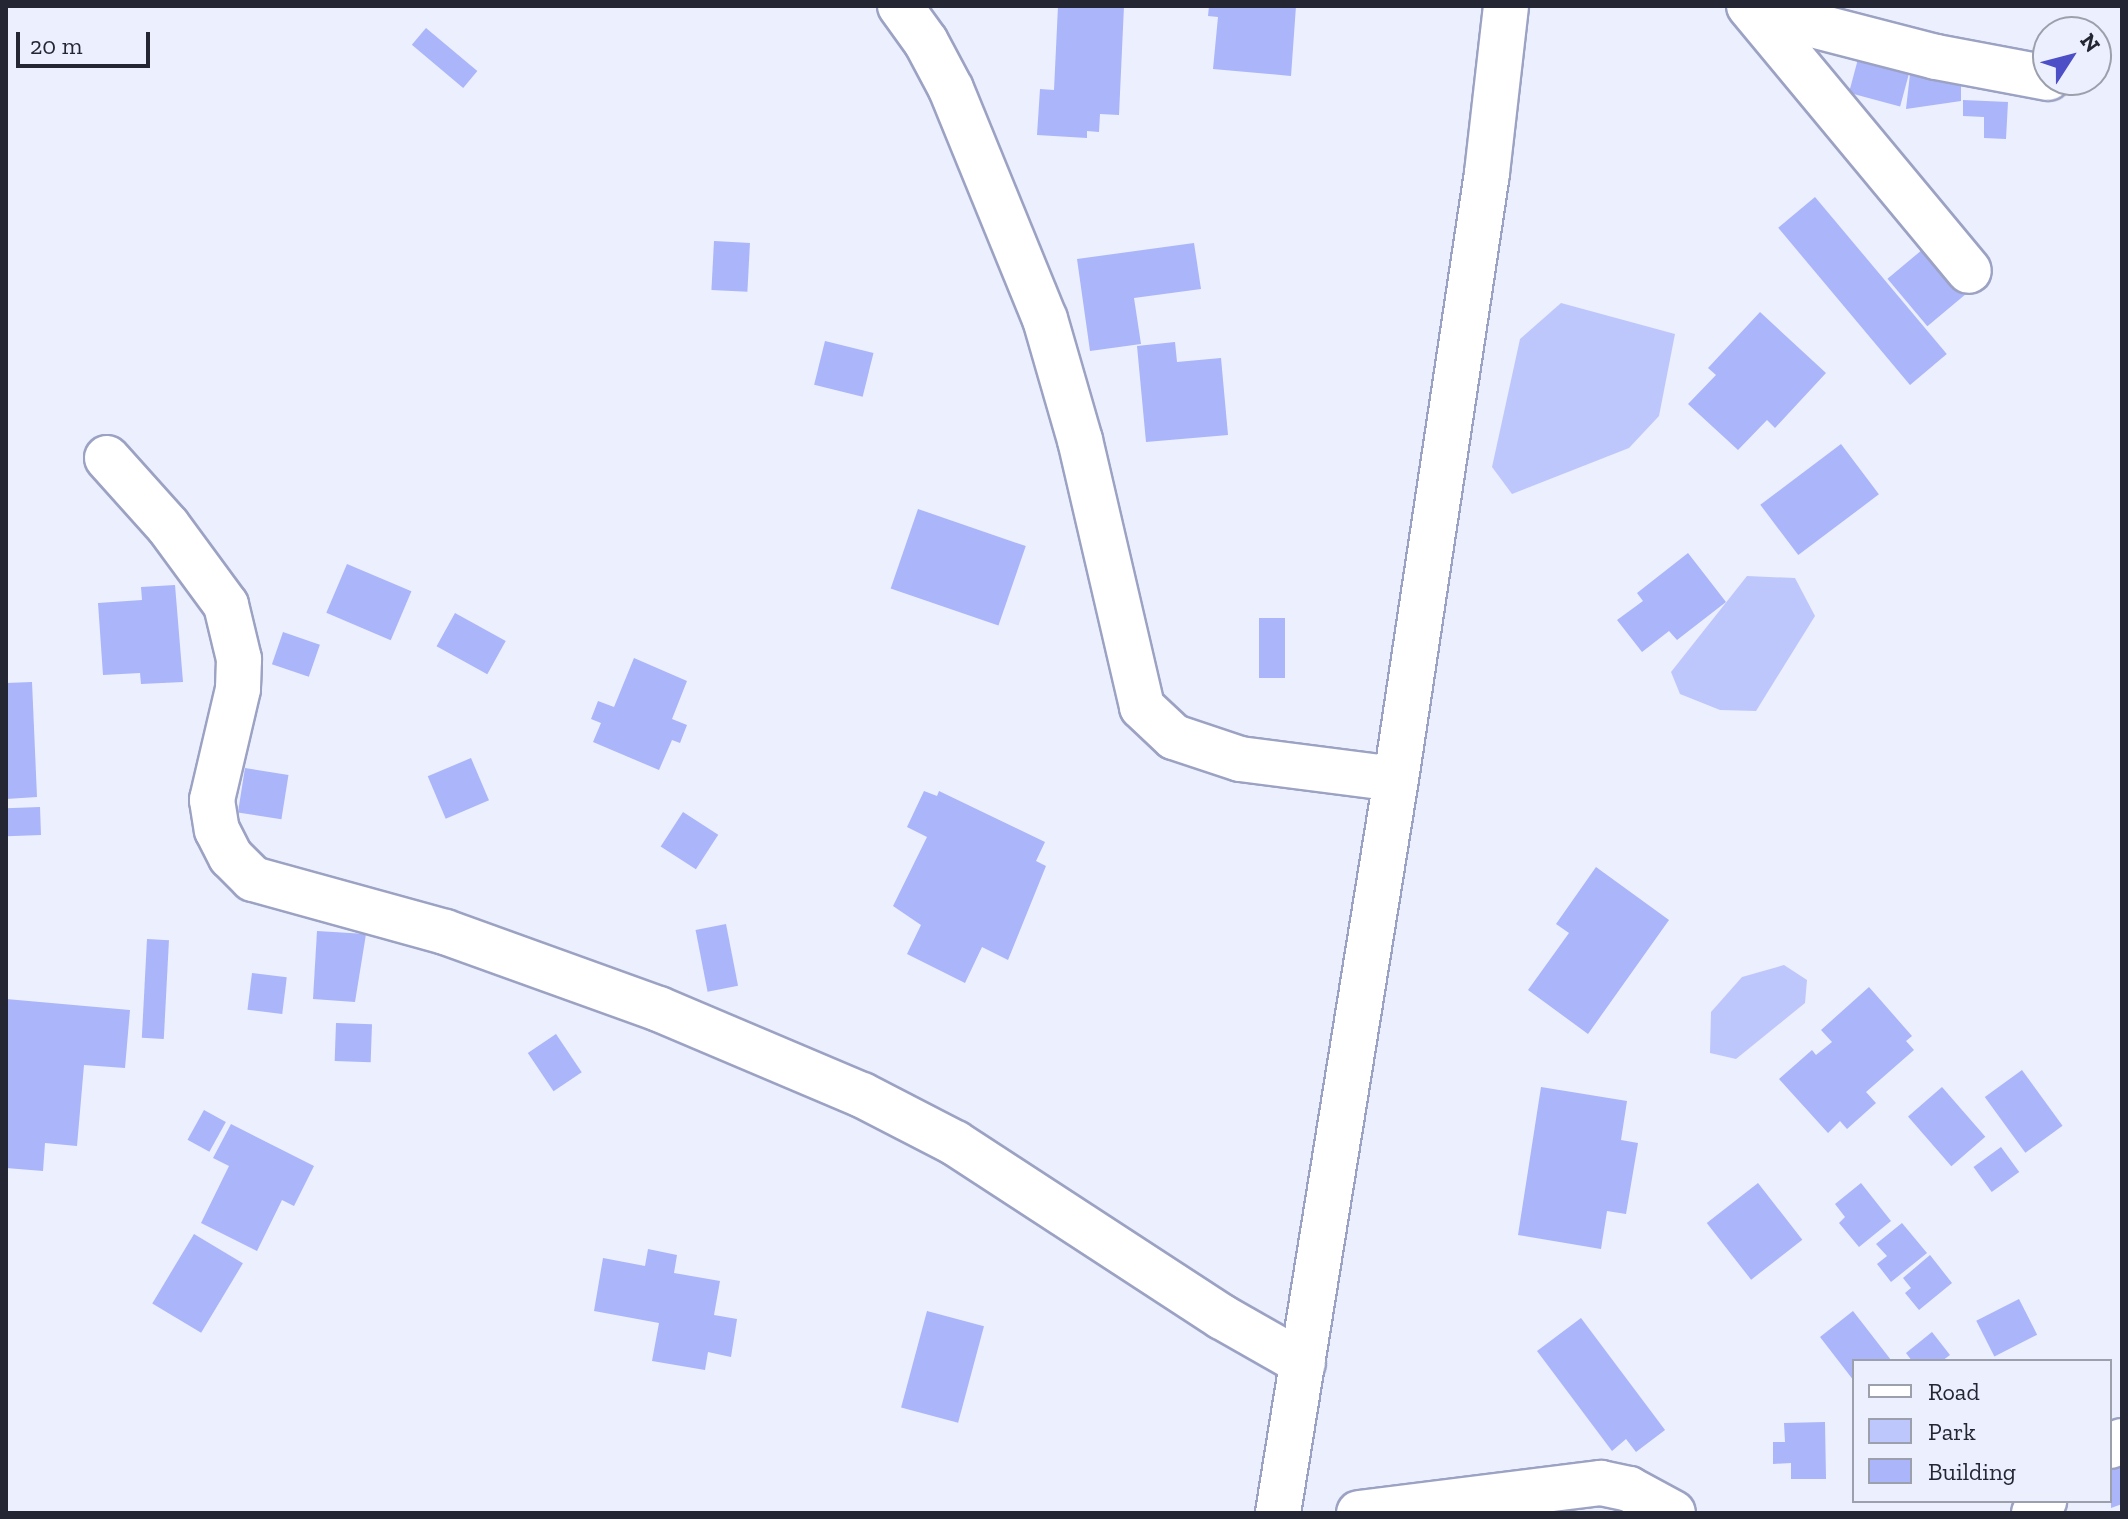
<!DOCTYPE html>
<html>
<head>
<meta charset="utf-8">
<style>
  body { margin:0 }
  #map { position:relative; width:2128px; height:1519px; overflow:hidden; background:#eceffd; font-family:"Zilla Slab",serif }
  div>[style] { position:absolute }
  .green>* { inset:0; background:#bec7fc }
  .building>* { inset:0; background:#aab5fa; transform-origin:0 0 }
  .roads { filter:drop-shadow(2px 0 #9ca2c3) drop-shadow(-2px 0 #9ca2c3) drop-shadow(0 2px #9ca2c3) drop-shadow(0 -2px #9ca2c3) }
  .minor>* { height:44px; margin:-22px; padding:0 22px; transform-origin:22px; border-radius:22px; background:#fff }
  .secondary>* { height:44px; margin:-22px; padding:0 22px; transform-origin:22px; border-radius:22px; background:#fff }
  span { translate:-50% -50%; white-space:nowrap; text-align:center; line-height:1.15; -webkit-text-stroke:7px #eceffd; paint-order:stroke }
  .frame { position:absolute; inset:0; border:8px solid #242633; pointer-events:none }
  .legend { position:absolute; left:1852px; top:1359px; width:260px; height:144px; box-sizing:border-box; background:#eceffd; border:2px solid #9c9fac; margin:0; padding:10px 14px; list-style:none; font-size:24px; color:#242633 }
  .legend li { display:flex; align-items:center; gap:16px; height:40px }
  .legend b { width:40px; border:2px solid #9c9fac }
  .north { position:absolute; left:2032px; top:16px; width:80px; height:80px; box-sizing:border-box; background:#eceffd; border:2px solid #9c9fac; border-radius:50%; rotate:54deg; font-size:22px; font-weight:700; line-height:32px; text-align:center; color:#242633 }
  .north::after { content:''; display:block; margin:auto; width:28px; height:36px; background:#4d4fc6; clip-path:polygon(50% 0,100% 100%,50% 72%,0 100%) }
  .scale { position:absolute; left:16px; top:32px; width:134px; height:36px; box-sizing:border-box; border:4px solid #242633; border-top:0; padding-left:10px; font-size:24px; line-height:28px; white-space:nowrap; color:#242633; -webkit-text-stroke:6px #eceffd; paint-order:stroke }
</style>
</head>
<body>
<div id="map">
  <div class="green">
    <i style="clip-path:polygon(1561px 303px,1675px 334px,1659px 416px,1629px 448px,1512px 494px,1492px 467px,1520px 339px)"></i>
    <i style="clip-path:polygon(1747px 576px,1795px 578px,1815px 616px,1756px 711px,1720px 710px,1680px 694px,1671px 672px)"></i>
    <i style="clip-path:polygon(1784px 965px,1807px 980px,1805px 1003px,1736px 1059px,1710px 1053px,1711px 1012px,1742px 977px)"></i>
  </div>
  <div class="building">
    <i style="clip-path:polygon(1058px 6px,1124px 6px,1119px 115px,1100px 114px,1099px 132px,1087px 131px,1087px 138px,1037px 135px,1040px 89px,1054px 90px)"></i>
    <i style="clip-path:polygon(1209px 6px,1296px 6px,1291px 76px,1213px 69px,1218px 17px,1208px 16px)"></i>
    <i style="left:426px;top:28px;width:67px;height:22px;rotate:40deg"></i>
    <i style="left:1858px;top:59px;width:53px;height:35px;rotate:15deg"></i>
    <i style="clip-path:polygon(1910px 74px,1961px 80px,1961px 101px,1906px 109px)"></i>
    <i style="clip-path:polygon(1963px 100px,2008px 102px,2006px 139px,1984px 138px,1984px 117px,1963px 116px)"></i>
    <i style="left:1815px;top:197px;width:205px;height:48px;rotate:50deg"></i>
    <i style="left:1935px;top:239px;width:62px;height:62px;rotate:50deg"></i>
    <i style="left:714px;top:241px;width:36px;height:49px;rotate:3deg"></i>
    <i style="clip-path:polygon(1194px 243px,1201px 289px,1134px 298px,1141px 344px,1090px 351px,1077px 259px)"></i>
    <i style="clip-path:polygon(1760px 312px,1826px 373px,1775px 428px,1767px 420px,1738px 450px,1688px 404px,1716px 375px,1708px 368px)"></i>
    <i style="left:825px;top:341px;width:50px;height:45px;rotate:14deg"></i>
    <i style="clip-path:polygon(1175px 342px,1177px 362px,1221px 358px,1228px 435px,1146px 442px,1137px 346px)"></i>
    <i style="left:1841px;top:444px;width:63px;height:101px;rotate:53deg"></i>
    <i style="left:918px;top:509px;width:114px;height:84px;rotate:19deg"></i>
    <i style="clip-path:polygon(1688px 553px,1726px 602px,1677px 640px,1669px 631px,1642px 652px,1617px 620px,1643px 601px,1637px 593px)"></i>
    <i style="left:347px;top:564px;width:70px;height:53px;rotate:23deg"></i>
    <i style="clip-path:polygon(175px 585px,183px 682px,141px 684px,140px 673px,103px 675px,98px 603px,142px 600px,141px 587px)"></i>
    <i style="left:455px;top:613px;width:58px;height:38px;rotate:29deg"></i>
    <i style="left:1259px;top:618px;width:26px;height:60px"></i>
    <i style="left:283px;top:632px;width:39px;height:34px;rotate:19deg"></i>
    <i style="clip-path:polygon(634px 658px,687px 681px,672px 719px,687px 725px,680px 743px,672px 740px,659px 770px,593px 742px,601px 723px,591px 719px,598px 701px,614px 707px)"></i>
    <i style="clip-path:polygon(32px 682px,37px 797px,6px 799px,6px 683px)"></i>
    <i style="left:471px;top:758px;width:46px;height:47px;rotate:67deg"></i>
    <i style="left:245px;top:768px;width:44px;height:45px;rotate:9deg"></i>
    <i style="clip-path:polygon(924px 791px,937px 796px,939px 791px,1045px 842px,1036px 861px,1046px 866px,1008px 960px,982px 947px,965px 983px,907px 954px,921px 925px,893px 906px,927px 837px,907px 827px)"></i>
    <i style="left:40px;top:807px;width:28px;height:34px;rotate:88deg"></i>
    <i style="left:683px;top:812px;width:42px;height:41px;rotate:33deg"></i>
    <i style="clip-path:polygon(1596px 867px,1669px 920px,1588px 1034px,1528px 990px,1569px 933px,1556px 924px)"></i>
    <i style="left:726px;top:924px;width:63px;height:31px;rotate:79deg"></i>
    <i style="clip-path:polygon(317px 931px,366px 934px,355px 1002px,313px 999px)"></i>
    <i style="left:147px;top:939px;width:22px;height:99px;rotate:3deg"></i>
    <i style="left:252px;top:973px;width:35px;height:37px;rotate:7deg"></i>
    <i style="clip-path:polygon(1869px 987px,1912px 1036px,1906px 1041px,1914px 1050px,1866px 1092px,1876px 1103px,1847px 1129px,1840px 1121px,1828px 1133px,1779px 1079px,1812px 1050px,1816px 1055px,1832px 1042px,1821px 1030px)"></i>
    <i style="clip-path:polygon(6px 999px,130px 1010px,125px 1068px,84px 1065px,77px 1146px,45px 1143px,43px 1171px,6px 1168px)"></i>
    <i style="left:336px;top:1023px;width:36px;height:38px;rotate:2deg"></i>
    <i style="left:556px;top:1034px;width:46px;height:34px;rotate:56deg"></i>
    <i style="left:2022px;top:1070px;width:69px;height:46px;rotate:54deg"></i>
    <i style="clip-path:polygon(1541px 1087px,1627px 1101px,1621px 1140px,1638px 1143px,1626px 1214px,1607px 1211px,1601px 1249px,1518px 1235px)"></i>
    <i style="left:1942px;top:1087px;width:66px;height:45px;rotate:49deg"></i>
    <i style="left:204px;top:1110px;width:25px;height:34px;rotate:29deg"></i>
    <i style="clip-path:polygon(231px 1124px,314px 1166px,294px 1206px,282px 1200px,257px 1251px,201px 1223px,229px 1166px,213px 1158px)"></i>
    <i style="left:2001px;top:1147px;width:31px;height:34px;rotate:54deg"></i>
    <i style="left:1758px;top:1183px;width:72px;height:65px;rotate:52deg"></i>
    <i style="clip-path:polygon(1861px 1183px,1891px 1221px,1859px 1247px,1839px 1223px,1845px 1217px,1835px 1204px)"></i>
    <i style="clip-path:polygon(1902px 1223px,1927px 1253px,1891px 1282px,1877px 1264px,1887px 1256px,1876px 1244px)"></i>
    <i style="left:194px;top:1234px;width:57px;height:81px;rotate:31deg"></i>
    <i style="clip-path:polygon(648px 1249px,677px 1255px,674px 1273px,720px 1281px,714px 1315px,737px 1319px,731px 1357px,708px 1352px,705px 1370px,652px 1361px,659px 1323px,594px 1311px,603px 1258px,645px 1266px)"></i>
    <i style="clip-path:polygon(1930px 1255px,1952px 1283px,1919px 1310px,1905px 1293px,1911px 1288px,1903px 1278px)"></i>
    <i style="left:2019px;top:1299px;width:40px;height:48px;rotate:63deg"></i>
    <i style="left:927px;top:1311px;width:59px;height:100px;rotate:15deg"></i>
    <i style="clip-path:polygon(1853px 1311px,1891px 1360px,1854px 1361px,1854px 1381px,1820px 1337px)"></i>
    <i style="clip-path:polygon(1581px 1318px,1665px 1430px,1636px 1452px,1626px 1439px,1612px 1451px,1537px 1351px)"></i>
    <i style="clip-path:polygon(1932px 1332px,1950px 1355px,1942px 1361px,1912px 1361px,1906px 1353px)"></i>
    <i style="clip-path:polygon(1825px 1422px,1826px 1479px,1791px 1479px,1791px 1463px,1773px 1464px,1773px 1442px,1785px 1442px,1784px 1423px)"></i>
    <i style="clip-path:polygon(2122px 1456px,2122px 1504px,2111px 1508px,2110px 1460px)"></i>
  </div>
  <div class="roads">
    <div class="minor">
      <i style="left:900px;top:6px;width:44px;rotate:54.2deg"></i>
      <i style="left:926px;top:42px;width:53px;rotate:62deg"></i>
      <i style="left:951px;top:89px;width:248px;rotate:67.8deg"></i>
      <i style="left:1045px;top:319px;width:126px;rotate:73.9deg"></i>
      <i style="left:1080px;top:440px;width:274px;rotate:76.9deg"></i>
      <i style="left:1142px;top:707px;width:44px;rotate:43.2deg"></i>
      <i style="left:1174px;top:737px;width:70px;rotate:18.4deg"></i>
      <i style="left:1240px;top:759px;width:157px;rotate:7.3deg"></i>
      <i style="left:1749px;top:6px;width:344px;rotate:50.3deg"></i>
      <i style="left:1754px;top:10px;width:188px;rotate:14.5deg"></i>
      <i style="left:1936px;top:57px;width:114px;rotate:10.6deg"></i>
      <i style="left:107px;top:458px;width:91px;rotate:48.1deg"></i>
      <i style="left:168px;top:526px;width:98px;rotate:53.7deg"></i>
      <i style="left:226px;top:605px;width:56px;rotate:76.5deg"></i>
      <i style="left:239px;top:659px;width:30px;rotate:92deg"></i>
      <i style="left:238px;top:689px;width:114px;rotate:103.2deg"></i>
      <i style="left:212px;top:800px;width:30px;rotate:81deg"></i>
      <i style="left:217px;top:830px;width:30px;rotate:63deg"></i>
      <i style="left:231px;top:857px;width:31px;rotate:45deg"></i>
      <i style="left:253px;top:879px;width:199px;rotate:15.4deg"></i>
      <i style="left:445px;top:932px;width:227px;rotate:19.8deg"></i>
      <i style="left:659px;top:1009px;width:220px;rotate:23deg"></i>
      <i style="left:862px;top:1095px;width:105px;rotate:27.3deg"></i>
      <i style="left:955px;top:1143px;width:319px;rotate:33.1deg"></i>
      <i style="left:1222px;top:1317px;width:93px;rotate:29.6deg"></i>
      <i style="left:2110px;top:1446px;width:13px;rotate:-23deg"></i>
      <i style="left:1359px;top:1513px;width:244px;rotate:-7.1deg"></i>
      <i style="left:1601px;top:1483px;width:29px;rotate:12deg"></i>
      <i style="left:1629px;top:1489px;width:50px;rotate:28.6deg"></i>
      <i style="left:2034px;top:1513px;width:16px;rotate:-50deg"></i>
    </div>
    <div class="secondary">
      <i style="left:1278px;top:1513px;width:743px;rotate:-80.87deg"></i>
      <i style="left:1396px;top:779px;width:613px;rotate:-81.46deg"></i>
      <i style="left:1487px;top:173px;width:168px;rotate:-83.5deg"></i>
    </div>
  </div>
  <div class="frame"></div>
  <ul class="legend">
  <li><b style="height:10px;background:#fff"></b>Road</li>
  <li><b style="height:22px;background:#bec7fc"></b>Park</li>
  <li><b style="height:22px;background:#aab5fa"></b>Building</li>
  </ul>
  <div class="north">N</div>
  <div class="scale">20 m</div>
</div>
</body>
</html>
